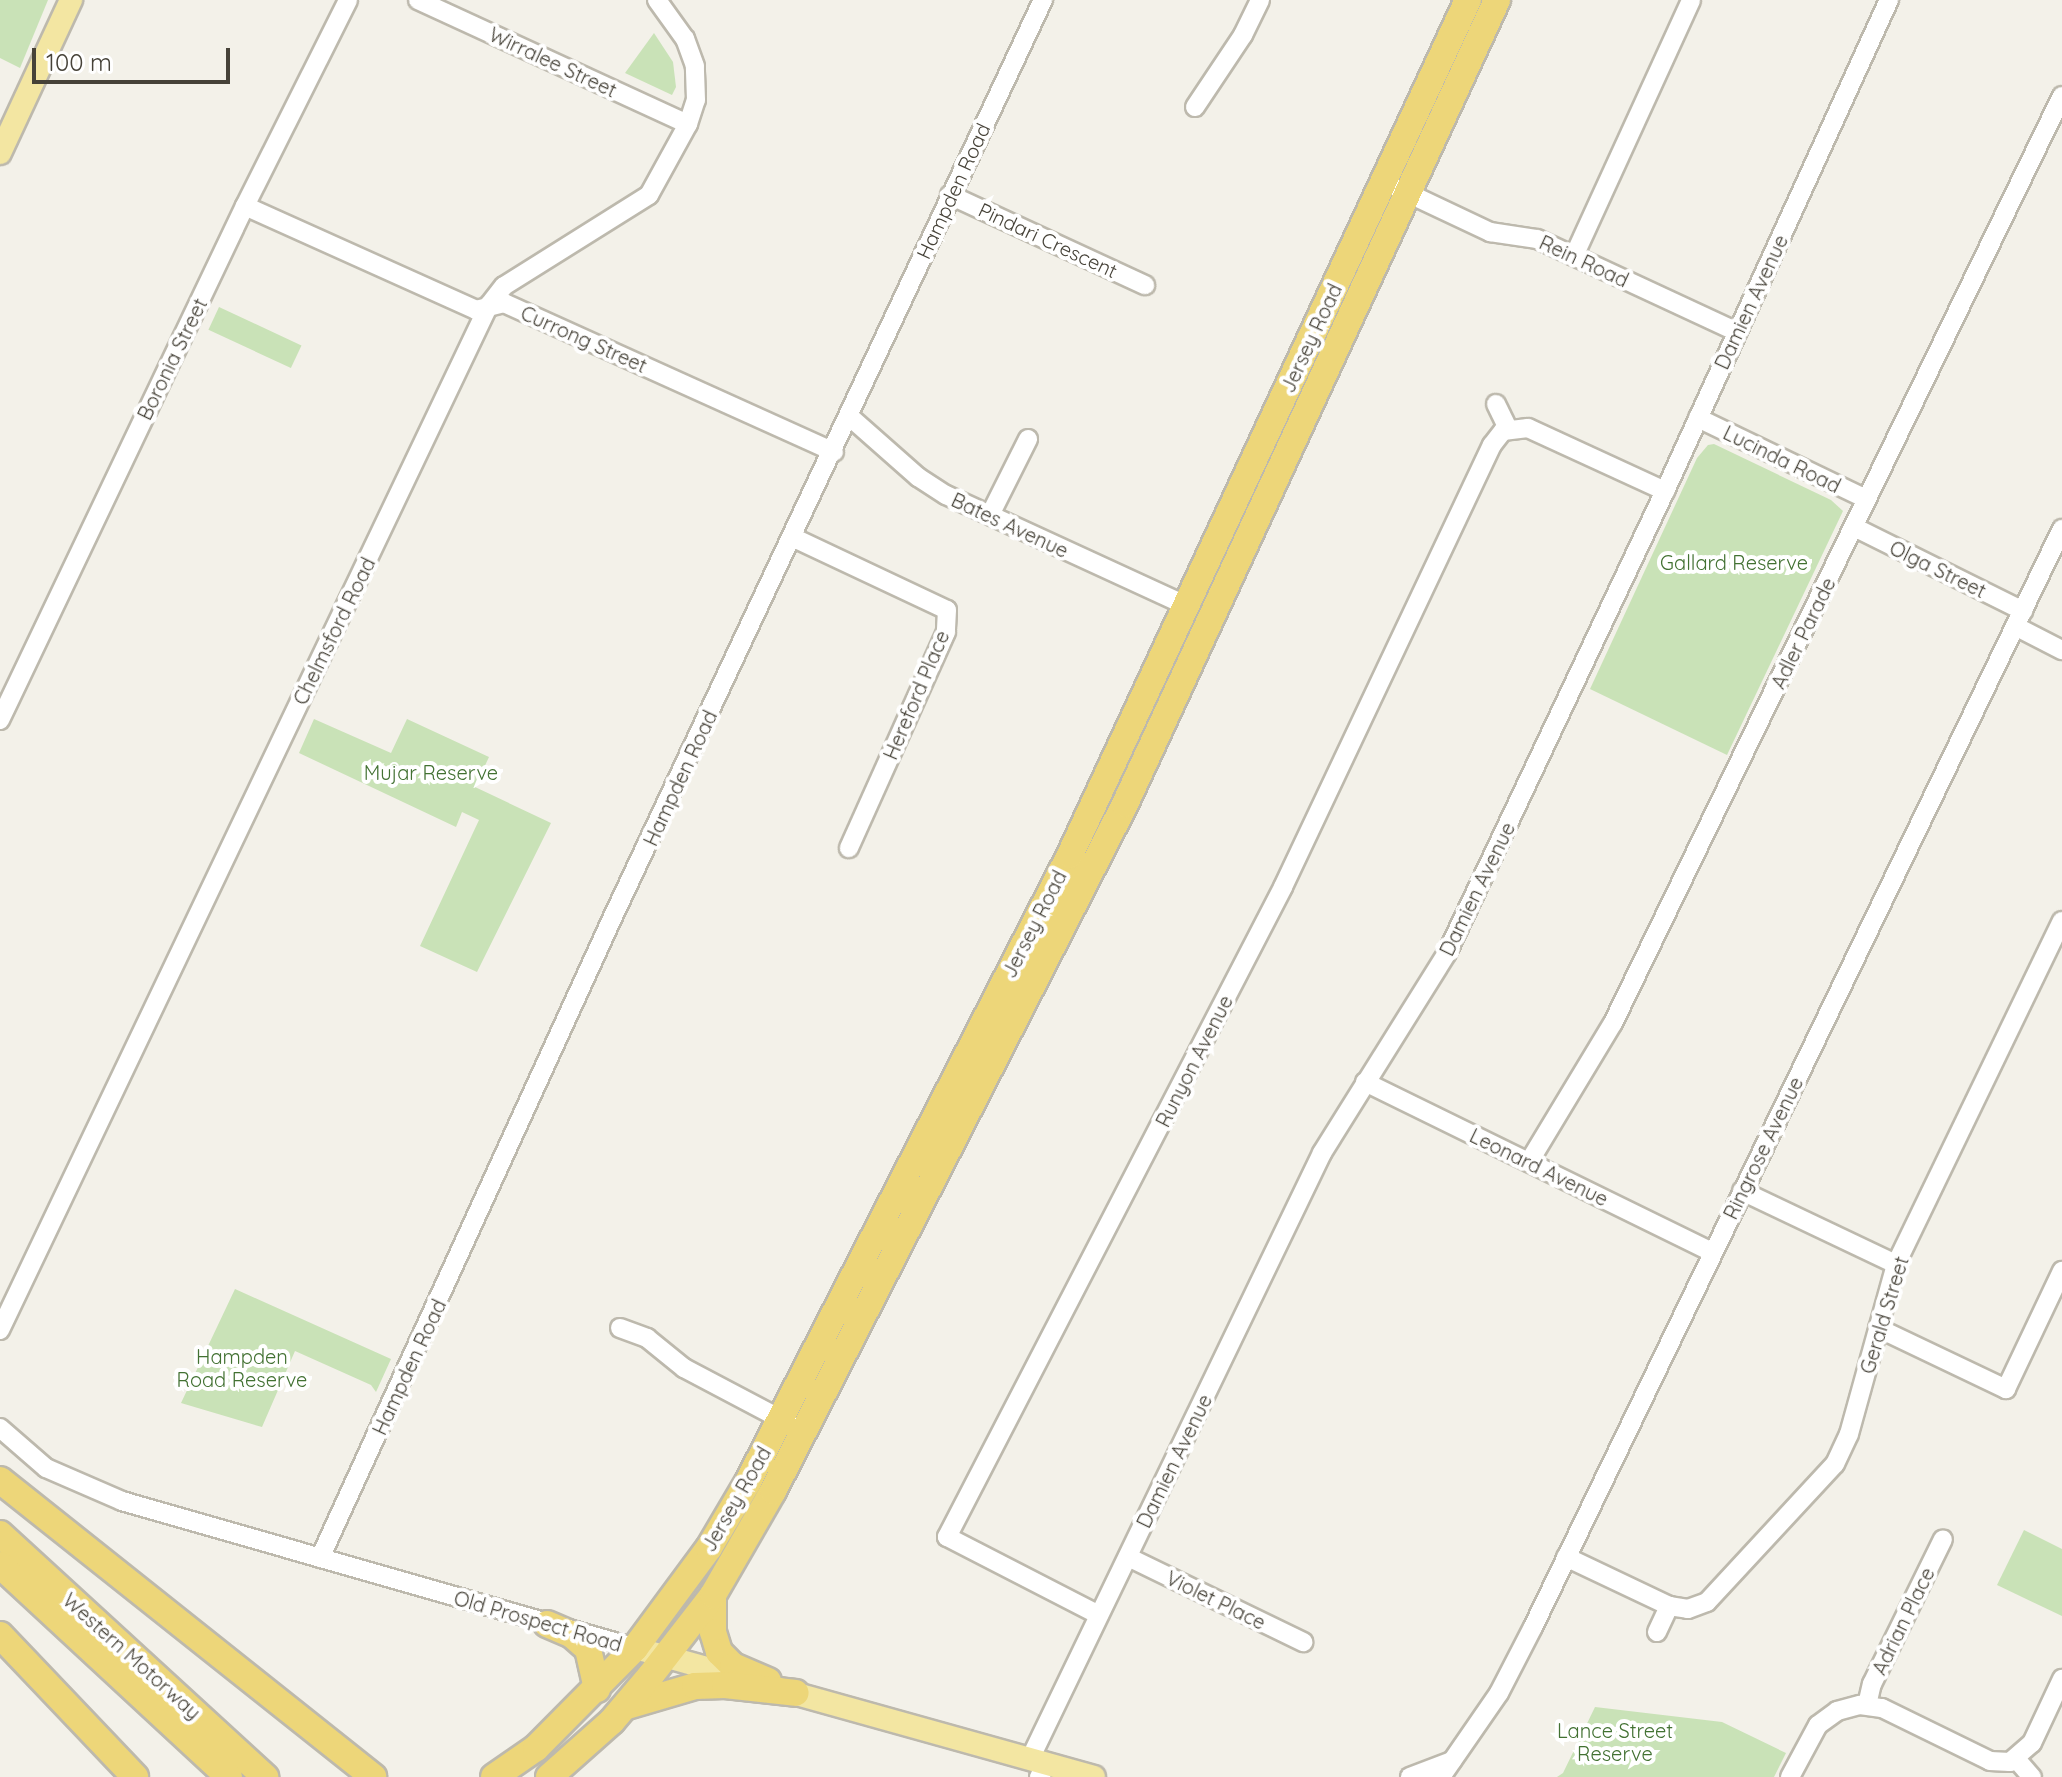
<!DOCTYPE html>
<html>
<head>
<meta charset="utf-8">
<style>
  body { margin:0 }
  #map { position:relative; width:2062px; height:1777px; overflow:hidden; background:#f3f1e9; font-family:Quicksand,sans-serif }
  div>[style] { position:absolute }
  .green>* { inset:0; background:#c9e2b7; transform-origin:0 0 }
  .roads { filter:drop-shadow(2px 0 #bdb9ad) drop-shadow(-2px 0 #bdb9ad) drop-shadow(0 2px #bdb9ad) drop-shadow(0 -2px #bdb9ad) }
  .minor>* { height:18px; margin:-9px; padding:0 9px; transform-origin:9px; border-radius:9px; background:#fff }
  .major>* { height:22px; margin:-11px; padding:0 11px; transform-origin:11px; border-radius:11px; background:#f3e6a2 }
  .highway>* { height:26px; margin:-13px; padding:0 13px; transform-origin:13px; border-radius:13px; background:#edd679 }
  span { translate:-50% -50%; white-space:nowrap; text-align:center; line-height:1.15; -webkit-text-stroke:8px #fff; paint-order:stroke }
  .street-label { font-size:20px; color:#464238 }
  .park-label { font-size:20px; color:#427132 }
  .scale { position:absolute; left:32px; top:48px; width:198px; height:36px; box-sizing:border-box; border:4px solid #464238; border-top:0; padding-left:10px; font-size:24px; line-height:28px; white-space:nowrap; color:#464238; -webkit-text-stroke:6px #fff; paint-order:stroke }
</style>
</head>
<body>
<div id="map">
  <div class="green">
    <i style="clip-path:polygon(0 0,48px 0,20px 68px,0 58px)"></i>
    <i style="clip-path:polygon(654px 33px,673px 62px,676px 87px,672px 95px,625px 73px)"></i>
    <i style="left:219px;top:307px;width:91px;height:25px;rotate:25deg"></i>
    <i style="clip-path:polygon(1714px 444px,1831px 500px,1843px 511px,1727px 755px,1590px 689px,1697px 458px,1708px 445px)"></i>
    <i style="clip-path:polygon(314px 719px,391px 753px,407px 719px,489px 757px,475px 787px,551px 823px,477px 972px,420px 946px,479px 820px,462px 812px,456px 827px,299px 753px)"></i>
    <i style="clip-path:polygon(235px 1289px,391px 1359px,376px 1392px,371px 1385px,295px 1351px,262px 1427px,181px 1403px)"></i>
    <i style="clip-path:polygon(2024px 1530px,2062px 1549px,2062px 1616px,1997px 1585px)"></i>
    <i style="clip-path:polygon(1595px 1707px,1722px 1722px,1786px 1753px,1774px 1777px,1557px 1777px,1563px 1773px)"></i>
  </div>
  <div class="roads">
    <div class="minor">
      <i style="left:418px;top:0;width:297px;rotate:24.7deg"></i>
      <i style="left:1195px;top:107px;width:87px;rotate:-56.3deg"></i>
      <i style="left:1243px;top:35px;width:39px;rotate:-64deg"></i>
      <i style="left:1399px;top:189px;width:101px;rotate:25.3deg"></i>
      <i style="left:1490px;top:232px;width:48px;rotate:8.5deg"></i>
      <i style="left:1537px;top:239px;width:221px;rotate:24.9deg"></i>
      <i style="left:950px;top:195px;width:215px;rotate:24.8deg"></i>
      <i style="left:245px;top:206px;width:253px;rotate:24.2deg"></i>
      <i style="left:476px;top:310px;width:29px;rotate:-14deg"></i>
      <i style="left:504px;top:303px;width:362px;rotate:24.3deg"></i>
      <i style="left:1574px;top:256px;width:281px;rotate:-65.4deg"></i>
      <i style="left:1496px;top:404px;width:28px;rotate:64deg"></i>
      <i style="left:850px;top:417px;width:91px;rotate:41.4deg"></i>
      <i style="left:918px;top:477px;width:33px;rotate:33deg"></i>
      <i style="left:946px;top:495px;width:265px;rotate:24.7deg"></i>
      <i style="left:1698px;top:418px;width:187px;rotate:25.7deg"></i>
      <i style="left:990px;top:515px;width:85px;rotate:-63.4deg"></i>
      <i style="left:1854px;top:527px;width:189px;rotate:26.4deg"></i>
      <i style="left:792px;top:537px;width:171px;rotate:25.2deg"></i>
      <i style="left:947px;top:610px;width:22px;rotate:93deg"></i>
      <i style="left:946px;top:632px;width:237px;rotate:114.2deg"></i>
      <i style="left:2015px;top:626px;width:53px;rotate:27.1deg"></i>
      <i style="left:0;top:720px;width:569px;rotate:-64.52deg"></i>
      <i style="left:245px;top:206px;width:230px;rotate:-63.4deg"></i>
      <i style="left:1365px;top:1082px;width:386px;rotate:26.1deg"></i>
      <i style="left:1529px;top:1162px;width:162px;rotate:-58.9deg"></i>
      <i style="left:1613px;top:1023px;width:1030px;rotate:-64.16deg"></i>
      <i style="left:1742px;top:1191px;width:170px;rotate:25.4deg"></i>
      <i style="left:620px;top:1328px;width:29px;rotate:20deg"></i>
      <i style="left:647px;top:1338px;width:48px;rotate:39deg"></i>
      <i style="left:684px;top:1368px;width:120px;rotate:27.8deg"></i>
      <i style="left:1878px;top:1328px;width:142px;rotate:25.5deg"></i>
      <i style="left:2006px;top:1389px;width:131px;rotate:-64.6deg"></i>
      <i style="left:0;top:1330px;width:1136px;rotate:-64.5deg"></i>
      <i style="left:489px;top:305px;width:24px;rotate:-52deg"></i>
      <i style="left:504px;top:286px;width:171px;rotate:-32.1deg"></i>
      <i style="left:649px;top:195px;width:81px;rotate:-61.2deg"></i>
      <i style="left:688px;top:124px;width:25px;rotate:-72deg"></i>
      <i style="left:696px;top:100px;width:34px;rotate:-92deg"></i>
      <i style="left:695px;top:66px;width:29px;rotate:-110deg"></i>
      <i style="left:685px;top:39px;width:48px;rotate:-125.7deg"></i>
      <i style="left:0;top:1428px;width:61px;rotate:41deg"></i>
      <i style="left:46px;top:1468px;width:83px;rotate:23.5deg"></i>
      <i style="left:122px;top:1501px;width:534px;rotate:15.99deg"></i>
      <i style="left:1128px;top:1557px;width:195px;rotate:25.9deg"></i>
      <i style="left:1566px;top:1557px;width:114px;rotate:25.4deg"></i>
      <i style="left:1669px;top:1606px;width:19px;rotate:9deg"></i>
      <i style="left:1688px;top:1609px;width:20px;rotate:-20deg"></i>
      <i style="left:1707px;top:1602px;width:188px;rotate:-47.2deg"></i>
      <i style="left:1835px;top:1464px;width:33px;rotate:-65deg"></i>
      <i style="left:1849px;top:1434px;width:176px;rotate:-74.5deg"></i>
      <i style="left:1896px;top:1264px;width:381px;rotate:-64.2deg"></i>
      <i style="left:320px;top:1558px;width:698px;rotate:-65.45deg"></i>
      <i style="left:610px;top:923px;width:1020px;rotate:-64.87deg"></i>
      <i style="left:1099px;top:1615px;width:171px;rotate:-152.8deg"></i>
      <i style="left:947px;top:1537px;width:732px;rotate:-62.66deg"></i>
      <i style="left:1283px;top:887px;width:489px;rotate:-64.7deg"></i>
      <i style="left:1492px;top:445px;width:18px;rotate:-52deg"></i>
      <i style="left:1503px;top:431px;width:25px;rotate:-7deg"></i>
      <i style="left:1528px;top:428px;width:151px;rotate:24.7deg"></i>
      <i style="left:1657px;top:1632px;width:29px;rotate:-65deg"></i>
      <i style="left:1867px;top:1705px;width:22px;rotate:-77deg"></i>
      <i style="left:1872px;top:1684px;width:161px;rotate:-63.9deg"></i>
      <i style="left:1030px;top:1759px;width:673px;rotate:-64.27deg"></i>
      <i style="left:1322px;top:1153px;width:236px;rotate:-58deg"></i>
      <i style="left:1447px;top:953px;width:511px;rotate:-64.74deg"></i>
      <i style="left:1665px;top:491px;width:540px;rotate:-65.48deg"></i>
      <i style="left:2017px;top:1760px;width:23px;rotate:49deg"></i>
      <i style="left:1039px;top:1777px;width:16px;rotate:-55deg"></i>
      <i style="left:1410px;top:1777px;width:45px;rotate:-20.9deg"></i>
      <i style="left:1441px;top:1777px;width:102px;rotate:-55.4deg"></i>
      <i style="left:1499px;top:1693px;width:74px;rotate:-62.7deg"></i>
      <i style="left:1533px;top:1627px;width:1219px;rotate:-64.28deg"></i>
      <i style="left:1790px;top:1777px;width:59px;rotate:-61.7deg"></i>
      <i style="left:1818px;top:1725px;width:24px;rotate:-36deg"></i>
      <i style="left:1837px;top:1711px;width:24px;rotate:-15deg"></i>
      <i style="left:1860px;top:1705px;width:22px;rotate:8deg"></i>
      <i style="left:1882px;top:1708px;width:120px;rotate:26.1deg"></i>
      <i style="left:1990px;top:1761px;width:20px;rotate:3deg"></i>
      <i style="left:2010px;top:1762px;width:29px;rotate:-41deg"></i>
      <i style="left:2032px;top:1743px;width:71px;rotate:-64.9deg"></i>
    </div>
    <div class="major">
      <i style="left:0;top:153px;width:169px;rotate:-65.1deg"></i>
      <i style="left:635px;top:1648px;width:115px;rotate:15.6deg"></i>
      <i style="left:779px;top:1689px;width:327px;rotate:15.6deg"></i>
    </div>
    <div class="highway">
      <i style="left:0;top:1480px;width:477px;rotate:38.5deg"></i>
      <i style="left:0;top:1534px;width:360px;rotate:42.5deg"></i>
      <i style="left:0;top:1565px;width:312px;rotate:42.8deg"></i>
      <i style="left:713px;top:1595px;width:37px;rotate:90deg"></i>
      <i style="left:713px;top:1632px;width:21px;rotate:73deg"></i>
      <i style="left:719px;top:1652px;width:20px;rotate:45deg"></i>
      <i style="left:733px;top:1666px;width:38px;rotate:23deg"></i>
      <i style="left:547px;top:1624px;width:26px;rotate:23deg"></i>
      <i style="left:571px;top:1634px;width:23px;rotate:41deg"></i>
      <i style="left:588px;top:1649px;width:41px;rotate:77.3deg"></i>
      <i style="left:0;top:1635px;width:196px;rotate:46.4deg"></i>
      <i style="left:627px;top:1706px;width:71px;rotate:-16.4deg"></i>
      <i style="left:695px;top:1686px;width:30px;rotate:-2deg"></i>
      <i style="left:725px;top:1685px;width:71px;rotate:6.4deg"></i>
      <i style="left:494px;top:1777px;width:51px;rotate:-34.6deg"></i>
      <i style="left:536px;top:1748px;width:141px;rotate:-45.3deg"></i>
      <i style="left:635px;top:1648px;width:124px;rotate:-53.5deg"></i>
      <i style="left:709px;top:1548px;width:77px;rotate:-59.4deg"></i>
      <i style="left:748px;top:1482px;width:705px;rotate:-62.82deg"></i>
      <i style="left:1070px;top:855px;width:943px;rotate:-65.04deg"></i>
      <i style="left:549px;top:1777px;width:84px;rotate:-41.6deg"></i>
      <i style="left:612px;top:1721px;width:60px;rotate:-49.7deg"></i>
      <i style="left:651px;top:1675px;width:101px;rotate:-52.2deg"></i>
      <i style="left:713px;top:1595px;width:120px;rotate:-60deg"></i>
      <i style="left:773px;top:1491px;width:772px;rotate:-62.87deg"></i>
      <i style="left:1125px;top:804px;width:886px;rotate:-65.17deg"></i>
    </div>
  </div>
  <div class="street-label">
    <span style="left:553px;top:62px;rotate:25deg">Wirralee Street</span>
    <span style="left:953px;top:191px;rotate:-65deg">Hampden Road</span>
    <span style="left:1048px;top:240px;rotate:25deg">Pindari Crescent</span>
    <span style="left:1584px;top:261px;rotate:25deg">Rein Road</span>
    <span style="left:1751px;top:302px;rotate:-65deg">Damien Avenue</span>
    <span style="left:1311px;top:338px;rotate:-65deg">Jersey Road</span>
    <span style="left:584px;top:339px;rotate:24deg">Currong Street</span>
    <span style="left:172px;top:359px;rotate:-64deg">Boronia Street</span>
    <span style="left:1782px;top:459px;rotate:26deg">Lucinda Road</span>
    <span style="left:1010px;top:525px;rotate:25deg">Bates Avenue</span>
    <span style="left:1938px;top:569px;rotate:26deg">Olga Street</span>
    <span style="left:334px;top:631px;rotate:-64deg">Chelmsford Road</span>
    <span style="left:1803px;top:633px;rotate:-64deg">Adler Parade</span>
    <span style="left:916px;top:695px;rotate:-67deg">Hereford Place</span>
    <span style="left:680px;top:778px;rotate:-65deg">Hampden Road</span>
    <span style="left:1477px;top:889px;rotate:-64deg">Damien Avenue</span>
    <span style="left:1034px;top:924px;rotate:-63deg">Jersey Road</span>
    <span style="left:1194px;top:1061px;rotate:-63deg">Runyon Avenue</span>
    <span style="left:1763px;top:1148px;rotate:-64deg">Ringrose Avenue</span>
    <span style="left:1539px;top:1167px;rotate:26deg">Leonard Avenue</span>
    <span style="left:1884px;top:1315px;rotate:-73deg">Gerald Street</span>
    <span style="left:409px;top:1367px;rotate:-65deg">Hampden Road</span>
    <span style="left:1174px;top:1461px;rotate:-64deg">Damien Avenue</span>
    <span style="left:736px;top:1499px;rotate:-60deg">Jersey Road</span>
    <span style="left:1216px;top:1600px;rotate:26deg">Violet Place</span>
    <span style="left:538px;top:1621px;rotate:16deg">Old Prospect Road</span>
    <span style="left:1903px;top:1621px;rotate:-64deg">Adrian Place</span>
    <span style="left:132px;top:1656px;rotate:42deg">Western Motorway</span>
  </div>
  <div class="park-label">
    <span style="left:1734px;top:562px">Gallard Reserve</span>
    <span style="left:431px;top:772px">Mujar Reserve</span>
    <span style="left:242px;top:1368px">Hampden<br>Road Reserve</span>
    <span style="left:1615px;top:1742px">Lance Street<br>Reserve</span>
  </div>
  <div class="scale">100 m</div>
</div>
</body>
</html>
